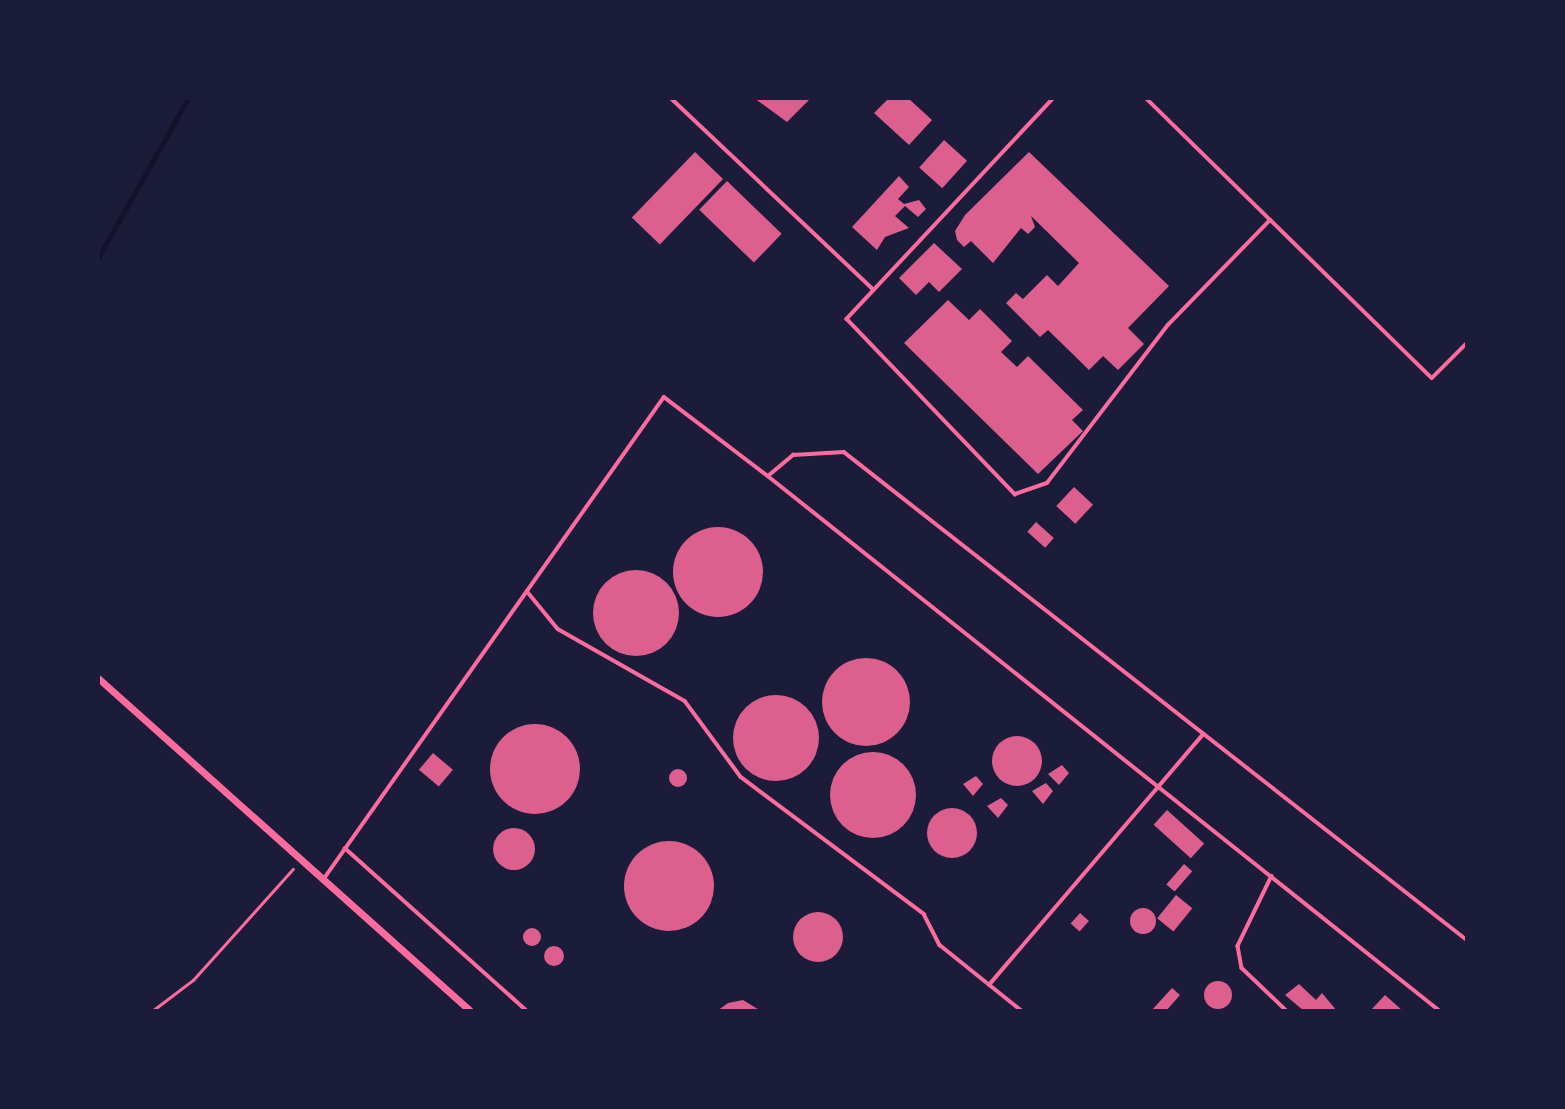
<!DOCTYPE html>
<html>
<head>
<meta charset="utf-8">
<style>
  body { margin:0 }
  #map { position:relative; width:1565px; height:1109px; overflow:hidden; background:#1b1b3a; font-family:Jost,sans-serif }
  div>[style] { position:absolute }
  .stream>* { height:5px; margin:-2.5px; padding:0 2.5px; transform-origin:2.5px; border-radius:2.5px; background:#12122b }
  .building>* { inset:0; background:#dd5f8e; transform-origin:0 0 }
  .round { border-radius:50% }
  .path>* { height:2.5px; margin:-1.25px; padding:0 1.25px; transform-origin:1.25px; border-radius:1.25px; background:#ff6b9d }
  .service>* { height:3.5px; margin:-1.75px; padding:0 1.75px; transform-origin:1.75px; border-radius:1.75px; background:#ff6b9d }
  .minor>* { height:7px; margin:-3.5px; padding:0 3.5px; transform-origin:3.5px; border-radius:3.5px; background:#ff6b9d }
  span { translate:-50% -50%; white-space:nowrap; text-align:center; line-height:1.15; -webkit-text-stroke:5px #1b1b3a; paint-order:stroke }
  .frame { position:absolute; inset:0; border:100px solid #1b1b3a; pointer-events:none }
</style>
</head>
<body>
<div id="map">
  <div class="stream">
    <i style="left:98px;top:258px;width:184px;rotate:-60.6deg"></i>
  </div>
  <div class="building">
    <i style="clip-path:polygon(754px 98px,811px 98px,787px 122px)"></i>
    <i style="clip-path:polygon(889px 98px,908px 98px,932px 120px,909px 145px,874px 113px)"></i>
    <i style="left:944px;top:140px;width:31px;height:37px;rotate:42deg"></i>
    <i style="left:695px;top:152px;width:39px;height:91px;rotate:44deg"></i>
    <i style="clip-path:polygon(1029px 152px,1169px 286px,1128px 328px,1144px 344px,1118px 370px,1103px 356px,1089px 370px,1048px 330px,1040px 337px,1006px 303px,1016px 293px,1023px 299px,1047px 275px,1058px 286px,1079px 263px,1031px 216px,1035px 227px,1028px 234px,1021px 228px,993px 263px,971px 241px,964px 247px,957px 240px,955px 231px,965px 215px)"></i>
    <i style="clip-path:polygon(899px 176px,909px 187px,898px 199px,904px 204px,919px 200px,926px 209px,918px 217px,905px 206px,895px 216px,909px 228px,885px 237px,877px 250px,852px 227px)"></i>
    <i style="left:727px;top:181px;width:76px;height:40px;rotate:44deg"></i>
    <i style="clip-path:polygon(934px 243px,962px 269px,939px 292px,929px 282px,916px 295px,899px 278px)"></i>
    <i style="clip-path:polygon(948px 300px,969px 320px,980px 309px,1012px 341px,1001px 352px,1017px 367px,1028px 356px,1083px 410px,1072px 420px,1083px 431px,1038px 474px,904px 343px)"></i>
    <i style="left:1074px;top:487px;width:26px;height:26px;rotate:43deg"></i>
    <i style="left:1036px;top:522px;width:24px;height:13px;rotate:42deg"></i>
    <i class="round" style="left:673px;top:527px;width:90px;height:90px"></i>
    <i class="round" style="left:593px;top:570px;width:86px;height:86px"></i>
    <i class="round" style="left:822px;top:658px;width:88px;height:88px"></i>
    <i class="round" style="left:733px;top:695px;width:86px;height:86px"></i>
    <i class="round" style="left:490px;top:724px;width:90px;height:90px"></i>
    <i class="round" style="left:992px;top:736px;width:50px;height:50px"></i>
    <i class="round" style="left:830px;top:752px;width:86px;height:86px"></i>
    <i style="left:433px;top:753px;width:26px;height:22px;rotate:40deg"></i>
    <i style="clip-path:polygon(1062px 765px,1069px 773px,1059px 785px,1048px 774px)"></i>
    <i class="round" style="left:669px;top:769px;width:18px;height:18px"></i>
    <i style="clip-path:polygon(976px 776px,983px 784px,973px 796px,963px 784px)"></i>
    <i style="clip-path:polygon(1046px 783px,1053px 791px,1043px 804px,1032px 791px)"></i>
    <i style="clip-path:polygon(1001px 798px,1008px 805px,998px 818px,987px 806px)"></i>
    <i class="round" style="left:927px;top:808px;width:50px;height:50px"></i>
    <i style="left:1167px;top:810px;width:50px;height:20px;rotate:42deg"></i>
    <i class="round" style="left:493px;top:828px;width:42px;height:42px"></i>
    <i class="round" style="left:624px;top:841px;width:90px;height:90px"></i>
    <i style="left:1184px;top:864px;width:11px;height:27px;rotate:41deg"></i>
    <i style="left:1176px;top:895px;width:21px;height:30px;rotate:39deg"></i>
    <i class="round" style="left:1130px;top:908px;width:26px;height:26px"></i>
    <i class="round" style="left:793px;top:912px;width:50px;height:50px"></i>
    <i style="left:1080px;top:913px;width:12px;height:14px;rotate:42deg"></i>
    <i class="round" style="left:523px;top:928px;width:18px;height:18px"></i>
    <i class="round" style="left:544px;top:946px;width:20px;height:20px"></i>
    <i class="round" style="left:1204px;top:981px;width:28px;height:28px"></i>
    <i style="clip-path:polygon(1299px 984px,1316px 1000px,1322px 993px,1337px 1011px,1304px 1011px,1285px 995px)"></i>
    <i style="clip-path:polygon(1172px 988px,1180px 995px,1166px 1011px,1151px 1011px)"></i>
    <i style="clip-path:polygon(1385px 995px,1403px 1011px,1370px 1011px)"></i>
    <i style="clip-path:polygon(743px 1000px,761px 1011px,717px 1011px,728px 1003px)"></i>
  </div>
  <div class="path">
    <i style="left:152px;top:1011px;width:51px;rotate:-37.1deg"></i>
    <i style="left:193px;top:980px;width:149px;rotate:-48deg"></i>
  </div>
  <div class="service">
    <i style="left:671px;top:98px;width:279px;rotate:43.4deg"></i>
    <i style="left:1054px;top:98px;width:303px;rotate:133.1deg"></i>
    <i style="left:847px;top:319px;width:243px;rotate:46.2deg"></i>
    <i style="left:1015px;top:494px;width:34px;rotate:-19deg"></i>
    <i style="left:1047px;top:483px;width:199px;rotate:-52.6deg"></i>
    <i style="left:1168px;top:325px;width:146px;rotate:-45.8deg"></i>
    <i style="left:1146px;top:98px;width:400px;rotate:44.4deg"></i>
    <i style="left:1432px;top:378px;width:49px;rotate:-45deg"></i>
    <i style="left:768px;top:476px;width:859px;rotate:38.52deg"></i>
    <i style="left:527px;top:591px;width:49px;rotate:50.8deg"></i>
    <i style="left:558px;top:629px;width:146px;rotate:29.6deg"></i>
    <i style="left:685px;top:701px;width:94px;rotate:53.6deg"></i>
    <i style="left:741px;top:777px;width:229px;rotate:36.8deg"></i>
    <i style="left:924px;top:914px;width:35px;rotate:63deg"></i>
    <i style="left:940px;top:945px;width:105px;rotate:38.8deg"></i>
    <i style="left:345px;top:848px;width:244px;rotate:41.8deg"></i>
    <i style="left:1272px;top:876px;width:78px;rotate:115.9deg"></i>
    <i style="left:1238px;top:946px;width:22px;rotate:80deg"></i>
    <i style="left:1242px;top:968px;width:62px;rotate:43.7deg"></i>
    <i style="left:323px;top:880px;width:591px;rotate:-54.78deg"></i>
    <i style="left:664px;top:397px;width:131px;rotate:37.2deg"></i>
    <i style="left:768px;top:476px;width:33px;rotate:-40deg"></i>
    <i style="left:793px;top:455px;width:51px;rotate:-3.4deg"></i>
    <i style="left:844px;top:452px;width:791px;rotate:38.07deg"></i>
    <i style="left:989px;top:985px;width:330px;rotate:-49.5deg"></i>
  </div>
  <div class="minor">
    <i style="left:98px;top:678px;width:499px;rotate:41.8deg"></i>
  </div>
  <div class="frame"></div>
</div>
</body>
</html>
